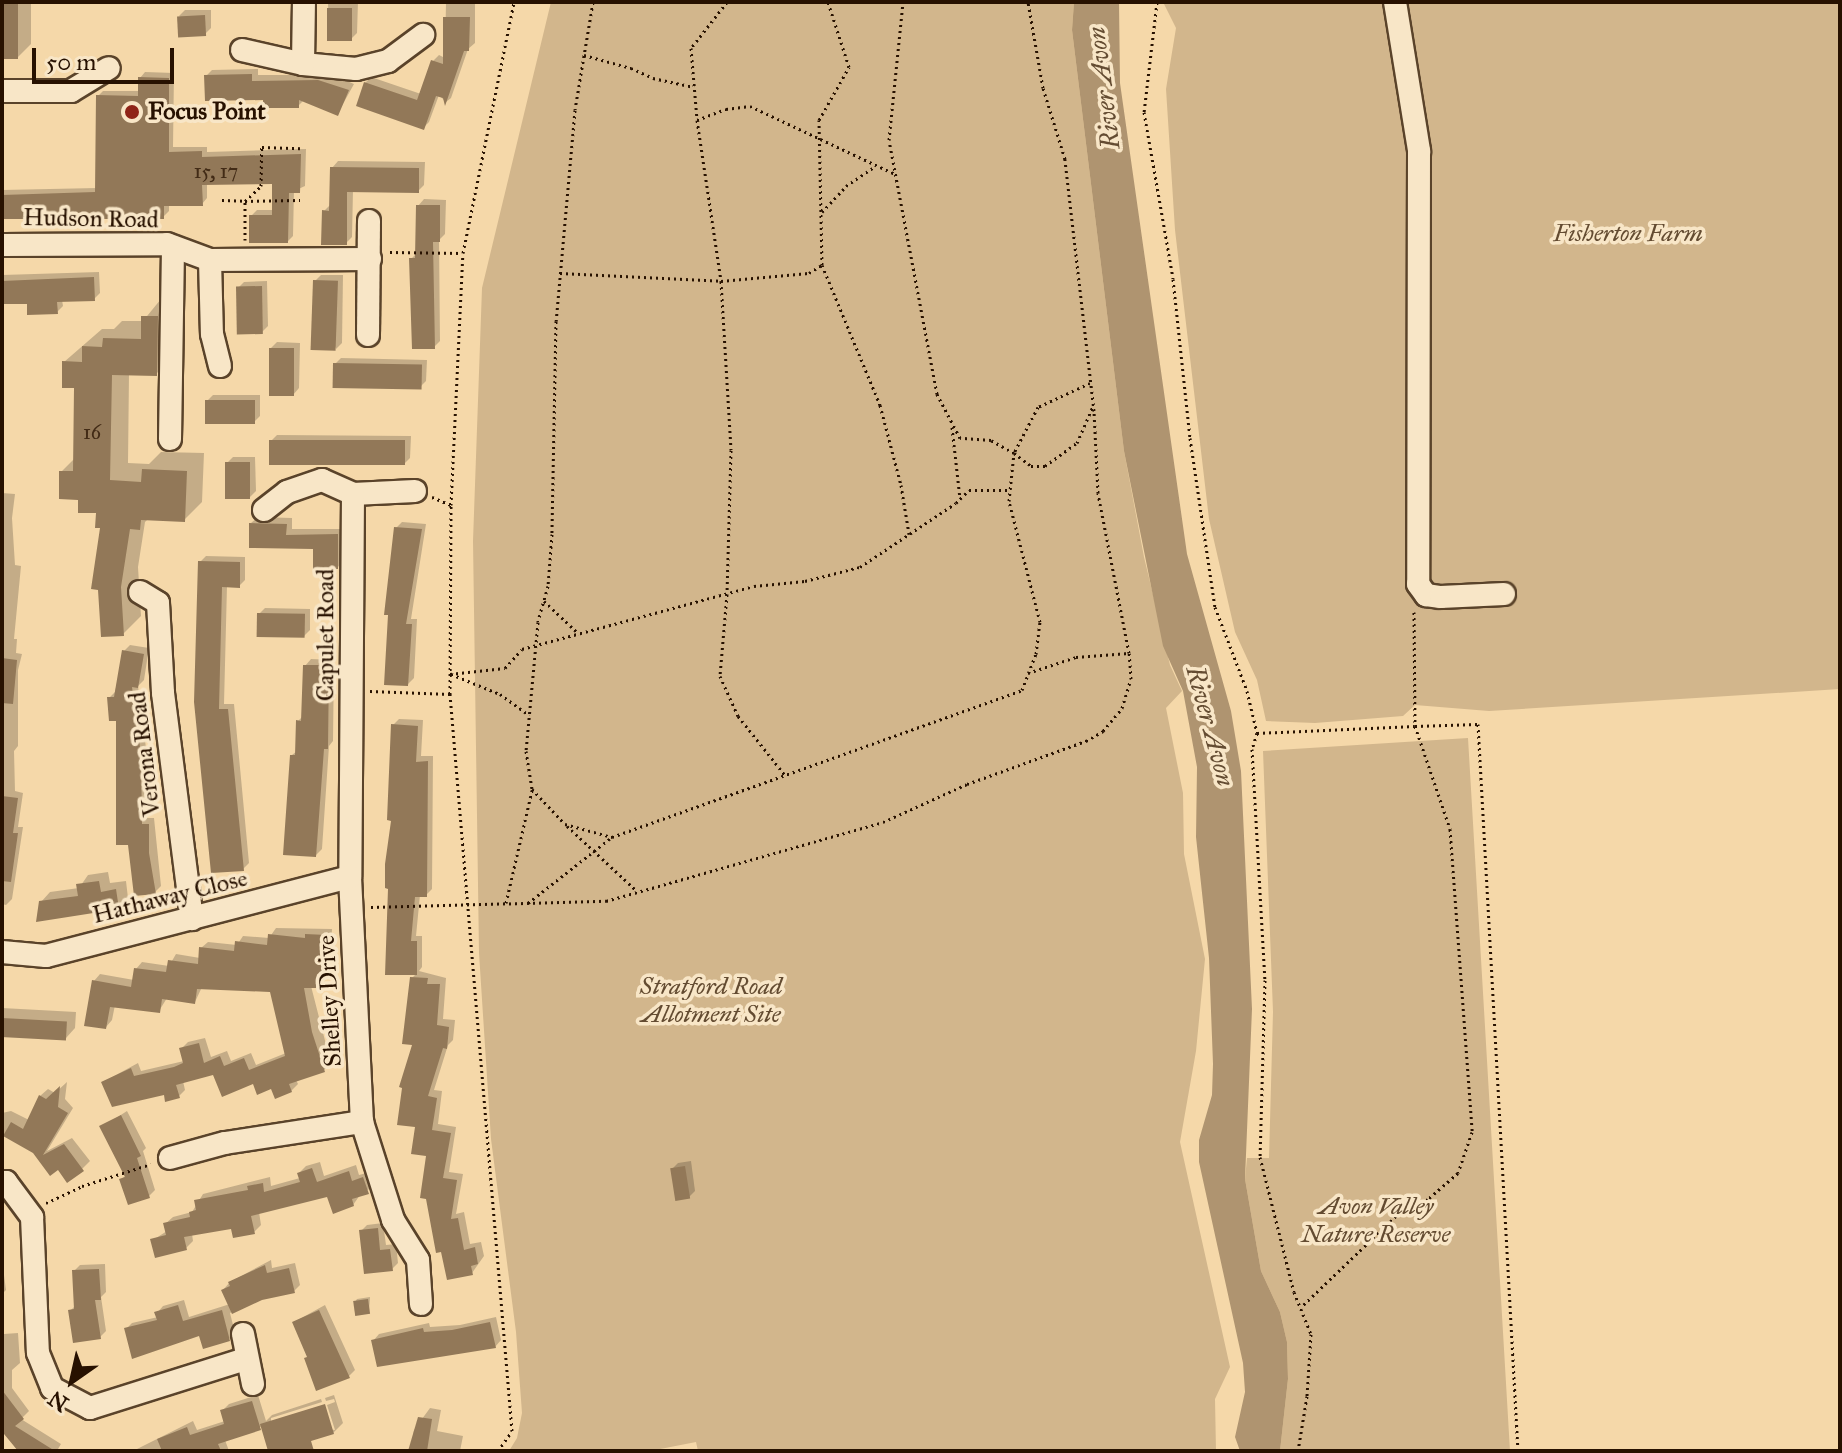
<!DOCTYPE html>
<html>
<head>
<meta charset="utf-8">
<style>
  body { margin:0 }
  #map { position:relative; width:1842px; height:1453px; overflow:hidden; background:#f5d8a9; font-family:"IM FELL Great Primer",serif }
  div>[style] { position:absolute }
  .green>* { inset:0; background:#d2b68c }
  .water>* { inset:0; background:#af9470 }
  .shadow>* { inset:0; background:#0003 }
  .building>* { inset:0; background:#927858; transform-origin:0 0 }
  .path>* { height:3px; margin-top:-1.5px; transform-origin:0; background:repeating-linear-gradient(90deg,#271100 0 2px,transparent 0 6px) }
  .roads { filter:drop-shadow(2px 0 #5a432a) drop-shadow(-2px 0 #5a432a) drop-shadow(0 2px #5a432a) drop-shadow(0 -2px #5a432a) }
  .minor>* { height:22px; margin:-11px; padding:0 11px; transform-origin:11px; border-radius:11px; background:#f8e6c7 }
  .dots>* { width:22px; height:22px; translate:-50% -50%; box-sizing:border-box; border:4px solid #f8e6c7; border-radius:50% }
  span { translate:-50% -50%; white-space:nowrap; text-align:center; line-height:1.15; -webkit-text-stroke:7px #f8e6c7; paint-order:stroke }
  .number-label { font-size:20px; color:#422b16 }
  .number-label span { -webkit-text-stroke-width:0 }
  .poi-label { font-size:24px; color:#271100; font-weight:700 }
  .left { translate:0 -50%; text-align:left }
  .street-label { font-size:24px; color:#271100 }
  .park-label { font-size:24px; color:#634b31; font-style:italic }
  .water-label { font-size:26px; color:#644c32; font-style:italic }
  .frame { position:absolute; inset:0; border:4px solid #271100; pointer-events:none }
  .north { position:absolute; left:32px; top:1341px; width:80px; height:80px; -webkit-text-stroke:6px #f8e6c7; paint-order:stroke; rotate:214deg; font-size:22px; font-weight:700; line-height:32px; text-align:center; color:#271100 }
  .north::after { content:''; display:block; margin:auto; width:28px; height:36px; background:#271100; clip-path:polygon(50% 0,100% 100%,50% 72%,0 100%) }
  .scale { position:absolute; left:32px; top:48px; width:142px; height:36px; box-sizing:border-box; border:4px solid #271100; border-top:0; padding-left:10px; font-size:24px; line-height:28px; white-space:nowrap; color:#271100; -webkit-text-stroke:6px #f8e6c7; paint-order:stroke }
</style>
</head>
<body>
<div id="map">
  <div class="green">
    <i style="clip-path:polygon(551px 2px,1074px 2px,1072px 30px,1124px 451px,1144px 557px,1170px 665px,1182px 691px,1166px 708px,1183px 793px,1184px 854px,1205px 959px,1196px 1051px,1180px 1142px,1230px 1367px,1215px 1399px,1216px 1451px,698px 1451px,696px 1442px,650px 1451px,509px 1451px,517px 1438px,522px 1413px,516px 1332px,491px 1139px,479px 953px,473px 541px,482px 288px)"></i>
    <i style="clip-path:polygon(1163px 2px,1840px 2px,1840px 689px,1489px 711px,1415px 705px,1403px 716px,1315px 723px,1266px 721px,1257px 680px,1235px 632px,1209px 519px,1175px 230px,1166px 89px,1176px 28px)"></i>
    <i style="clip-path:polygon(1468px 738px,1510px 1451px,1280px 1451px,1288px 1379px,1287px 1342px,1280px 1312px,1261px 1271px,1245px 1179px,1247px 1158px,1269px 1158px,1273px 1012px,1263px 751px)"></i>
  </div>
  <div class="water">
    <i style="clip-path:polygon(1074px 2px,1119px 2px,1120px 83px,1187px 554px,1231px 711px,1241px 771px,1252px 1009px,1245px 1179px,1261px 1271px,1280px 1312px,1287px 1342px,1288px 1379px,1280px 1451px,1240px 1451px,1235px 1437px,1245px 1392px,1243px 1363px,1199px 1162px,1199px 1140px,1212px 1095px,1213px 1064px,1209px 958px,1196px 837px,1197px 767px,1183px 691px,1163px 646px,1124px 451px,1072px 30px)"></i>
  </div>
  <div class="shadow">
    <i style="clip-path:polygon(2px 2px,31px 2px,31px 44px,18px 57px,2px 57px)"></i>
    <i style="clip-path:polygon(328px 2px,358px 2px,357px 33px,351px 39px,329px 39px)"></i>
    <i style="clip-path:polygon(446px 2px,475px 2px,475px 43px,468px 49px,451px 98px,446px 102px,439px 95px,429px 122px,423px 128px,365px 83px,371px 77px,421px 94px,433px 61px,439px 55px,445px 58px)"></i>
    <i style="clip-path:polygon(185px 10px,211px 10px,211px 28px,205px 34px,179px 16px)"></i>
    <i style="clip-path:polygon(258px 69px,258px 75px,333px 75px,354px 84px,338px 113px,304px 100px,298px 106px,265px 98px,206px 76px,212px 70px)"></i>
    <i style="clip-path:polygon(145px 72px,174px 73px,173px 147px,207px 147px,207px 152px,306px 149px,305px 186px,294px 191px,293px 236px,288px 241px,251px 216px,257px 210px,274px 210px,274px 182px,207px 183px,207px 198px,202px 204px,169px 204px,169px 211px,163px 217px,2px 218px,2px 190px,97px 188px,98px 96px,103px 91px,140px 91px,140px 78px)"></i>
    <i style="clip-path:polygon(338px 161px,425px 162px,424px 185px,418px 191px,353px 190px,352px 237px,346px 243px,324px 211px,331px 204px,332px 168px)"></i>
    <i style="clip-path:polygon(424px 199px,446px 200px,445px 234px,439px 240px,440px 341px,434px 347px,411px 259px,418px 252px,418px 206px)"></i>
    <i style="clip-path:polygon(99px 272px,100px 293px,94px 299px,62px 300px,63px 306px,57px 312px,29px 302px,2px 302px,2px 275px)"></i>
    <i style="clip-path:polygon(321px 275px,343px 275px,342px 343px,336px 349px,315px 281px)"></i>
    <i style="clip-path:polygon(267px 281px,268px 326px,262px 332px,238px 288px,244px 282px)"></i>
    <i style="clip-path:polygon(161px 299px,174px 356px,156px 374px,129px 374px,128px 463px,149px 464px,161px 452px,204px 453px,202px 502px,184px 520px,148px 519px,145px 522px,138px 567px,141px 616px,123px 634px,98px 511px,80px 498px,61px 472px,75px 458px,76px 386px,64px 362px,102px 329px,114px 329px,122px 321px,143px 321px)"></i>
    <i style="clip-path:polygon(277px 342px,300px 343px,299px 388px,293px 395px,271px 348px)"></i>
    <i style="clip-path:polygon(341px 358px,427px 360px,426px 381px,420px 387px,335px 364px)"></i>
    <i style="clip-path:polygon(213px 395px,260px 395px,260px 416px,254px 422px,207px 401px)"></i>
    <i style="clip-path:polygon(277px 435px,411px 436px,410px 458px,404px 464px,271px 441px)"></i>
    <i style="clip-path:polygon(233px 457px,255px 457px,256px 491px,250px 497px,227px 463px)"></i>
    <i style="clip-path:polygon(2px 493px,15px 494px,12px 518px,15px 565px,21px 566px,14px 639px,17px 639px,16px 653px,22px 654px,18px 670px,18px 746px,14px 751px,15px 791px,23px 793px,18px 827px,23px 827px,12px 899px,6px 905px,2px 904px)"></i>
    <i style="clip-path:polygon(258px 517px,292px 518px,292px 529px,344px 529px,344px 560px,338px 567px,315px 548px,251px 523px)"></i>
    <i style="clip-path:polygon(402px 522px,426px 524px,411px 619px,417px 619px,414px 678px,408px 684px,396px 528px)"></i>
    <i style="clip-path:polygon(206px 556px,245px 557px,245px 580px,239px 586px,227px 586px,224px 704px,234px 704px,249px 863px,243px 869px,212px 871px,200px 562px)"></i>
    <i style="clip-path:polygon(265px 608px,310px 609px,310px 630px,304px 636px,259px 614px)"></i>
    <i style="clip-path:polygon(130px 645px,149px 648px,144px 680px,138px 686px,146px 748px,147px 818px,154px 818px,161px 886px,155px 892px,118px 719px,109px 698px,115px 692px,124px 651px)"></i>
    <i style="clip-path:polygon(311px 659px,334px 660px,333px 741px,329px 746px,322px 849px,316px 855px,292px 755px,297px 751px,298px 721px,304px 715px,305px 666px)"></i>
    <i style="clip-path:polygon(399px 719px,423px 720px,421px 756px,433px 756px,432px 889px,426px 895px,420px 895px,416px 936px,422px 936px,422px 967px,419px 971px,446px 978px,443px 1019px,455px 1020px,453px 1040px,448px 1045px,434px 1090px,442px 1091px,438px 1124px,456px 1127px,449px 1172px,463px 1174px,456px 1214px,464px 1212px,470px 1244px,481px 1242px,484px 1256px,472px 1273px,449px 1278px,429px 1154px,418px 1126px,412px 978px,417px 973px,387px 973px,394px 819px,393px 725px)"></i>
    <i style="clip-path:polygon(108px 872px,110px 883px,126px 881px,128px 898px,119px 908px,41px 902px,50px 892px,79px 888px,88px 875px)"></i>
    <i style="clip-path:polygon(276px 928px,332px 929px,330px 965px,323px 972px,322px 980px,311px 986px,331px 1064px,324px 1070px,296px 1080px,298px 1084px,291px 1091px,214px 1073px,183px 1081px,185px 1090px,179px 1096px,103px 1082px,138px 1063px,141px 1071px,184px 1061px,181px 1049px,188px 1042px,205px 1038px,211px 1057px,227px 1051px,231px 1061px,251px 1053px,256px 1065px,286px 1053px,271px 990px,202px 987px,195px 1002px,167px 998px,159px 1011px,115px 1005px,112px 1020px,106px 1027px,94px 981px,100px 974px,134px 980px,136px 969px,142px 962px,169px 966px,176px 954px,200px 958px,201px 948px,208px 942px,237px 945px,243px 936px,269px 938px)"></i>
    <i style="clip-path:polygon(2px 1008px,76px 1012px,75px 1028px,66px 1038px,2px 1036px)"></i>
    <i style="clip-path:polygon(67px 1082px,65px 1099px,73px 1108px,47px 1151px,72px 1138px,90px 1161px,82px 1169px,58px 1168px,2px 1133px,2px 1113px,11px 1111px,29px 1120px,40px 1096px,48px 1089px,55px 1093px)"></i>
    <i style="clip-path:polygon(127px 1111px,146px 1148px,143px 1151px,155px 1190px,149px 1196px,121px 1180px,126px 1175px,102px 1127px)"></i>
    <i style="clip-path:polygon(691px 1161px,695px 1191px,689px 1197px,672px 1169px,678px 1163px)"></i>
    <i style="clip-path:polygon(320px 1162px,324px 1176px,356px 1165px,359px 1175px,370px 1172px,375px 1185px,360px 1195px,353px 1205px,328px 1194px,259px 1212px,261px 1225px,254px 1232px,233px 1226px,192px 1234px,193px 1241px,186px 1248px,153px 1240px,167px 1231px,165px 1224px,173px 1217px,192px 1212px,203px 1194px,270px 1177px,271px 1186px,300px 1178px,299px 1173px,306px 1166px)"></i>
    <i style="clip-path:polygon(383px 1223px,386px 1245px,396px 1244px,398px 1263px,392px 1269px,361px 1231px,367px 1225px)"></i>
    <i style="clip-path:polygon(2px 1260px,6px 1290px,2px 1294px)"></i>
    <i style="clip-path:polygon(271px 1260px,272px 1268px,295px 1263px,300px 1285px,294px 1291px,262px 1298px,230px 1313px,235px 1333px,229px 1339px,126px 1329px,132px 1323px,158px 1317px,157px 1313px,163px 1306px,184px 1300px,189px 1317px,230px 1304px,223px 1290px,230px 1282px)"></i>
    <i style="clip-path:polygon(105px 1264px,106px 1292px,101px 1297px,106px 1331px,100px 1337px,70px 1311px,76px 1305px,74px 1271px,80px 1265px)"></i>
    <i style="clip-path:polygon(370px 1297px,369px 1312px,355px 1302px,357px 1299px)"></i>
    <i style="clip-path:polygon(325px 1305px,355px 1370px,349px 1376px,317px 1388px,309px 1356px,294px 1322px)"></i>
    <i style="clip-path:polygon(496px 1317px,501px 1340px,495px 1347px,373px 1341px,379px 1334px,429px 1323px,430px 1327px,460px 1325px)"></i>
    <i style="clip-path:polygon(2px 1321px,4px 1334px,18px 1333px,20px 1363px,12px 1370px,12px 1388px,29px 1411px,21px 1419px,61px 1444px,58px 1449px,64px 1451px,18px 1451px,2px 1428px)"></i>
    <i style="clip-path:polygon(258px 1395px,266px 1421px,272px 1415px,321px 1399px,322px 1402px,271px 1418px,271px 1422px,335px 1430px,327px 1405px,335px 1402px,334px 1399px,326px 1401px,325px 1398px,334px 1395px,343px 1423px,333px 1433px,280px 1451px,270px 1451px,263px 1426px,225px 1440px,229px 1451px,133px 1451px,193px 1421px,197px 1430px,225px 1421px,222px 1411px,229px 1404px)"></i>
    <i style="clip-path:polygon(430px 1408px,441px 1410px,437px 1431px,463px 1436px,460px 1451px,410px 1451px,414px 1430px)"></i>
  </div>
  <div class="building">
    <i style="left:2px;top:2px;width:16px;height:57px"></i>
    <i style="left:327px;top:8px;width:25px;height:33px"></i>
    <i style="left:205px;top:15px;width:21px;height:28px;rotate:87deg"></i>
    <i style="clip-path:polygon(443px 17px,470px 17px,469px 51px,464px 51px,445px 106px,443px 98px,436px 96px,424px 130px,356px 106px,364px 82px,417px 100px,431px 60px,443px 64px)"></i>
    <i style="clip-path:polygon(252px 74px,252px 81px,318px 80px,349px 90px,338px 116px,299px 100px,299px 108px,263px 108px,263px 100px,205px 101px,204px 75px)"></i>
    <i style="clip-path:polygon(138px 77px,169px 78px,169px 152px,202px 151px,202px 157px,301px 154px,300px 193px,289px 193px,288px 243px,249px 243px,249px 215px,272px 215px,272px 184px,202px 185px,203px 206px,164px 206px,164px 219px,2px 219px,2px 195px,95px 192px,96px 95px,138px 96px)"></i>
    <i style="clip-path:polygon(330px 167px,419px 168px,419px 193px,347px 192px,347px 245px,321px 245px,322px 210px,329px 211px)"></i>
    <i style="clip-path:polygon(416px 205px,440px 205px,440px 242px,433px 242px,435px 349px,412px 349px,409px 258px,415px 258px)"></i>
    <i style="clip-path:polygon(94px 277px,95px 301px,57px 302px,58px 314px,27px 315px,27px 304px,2px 304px,2px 281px)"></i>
    <i style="left:313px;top:280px;width:25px;height:70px;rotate:2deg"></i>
    <i style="left:262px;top:286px;width:48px;height:26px;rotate:89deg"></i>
    <i style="clip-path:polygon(141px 316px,158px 316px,157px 376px,112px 375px,110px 480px,141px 482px,142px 469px,187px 471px,185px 522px,141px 520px,140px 530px,130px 529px,121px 587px,124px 636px,101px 637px,98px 590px,91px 589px,100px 528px,95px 528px,96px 513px,78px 513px,78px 500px,59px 499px,59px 471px,73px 471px,74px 388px,62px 388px,62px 361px,82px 362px,82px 346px,102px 347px,103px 338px,141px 339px)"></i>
    <i style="left:269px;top:348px;width:25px;height:48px"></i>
    <i style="left:333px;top:363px;width:89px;height:25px;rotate:1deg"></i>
    <i style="left:205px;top:400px;width:50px;height:24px"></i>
    <i style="left:269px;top:440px;width:136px;height:25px"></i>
    <i style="left:225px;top:462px;width:25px;height:37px"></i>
    <i style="clip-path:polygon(249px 523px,287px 524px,286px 535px,338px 534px,338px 569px,313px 569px,313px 549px,249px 548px)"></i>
    <i style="clip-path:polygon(394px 527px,422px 529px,406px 624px,412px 624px,408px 686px,384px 685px,388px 615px,384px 615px)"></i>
    <i style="clip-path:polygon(198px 561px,240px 562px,240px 588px,222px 587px,219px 709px,228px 709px,244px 871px,211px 873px,194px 702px)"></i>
    <i style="left:257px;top:613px;width:48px;height:24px;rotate:1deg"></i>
    <i style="clip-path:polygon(122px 650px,144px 654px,138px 688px,132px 687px,141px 755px,142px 824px,149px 824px,149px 853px,156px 894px,134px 896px,128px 845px,116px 845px,116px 721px,109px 721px,107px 697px,114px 697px)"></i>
    <i style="clip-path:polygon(2px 658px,17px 660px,13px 704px,2px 703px)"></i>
    <i style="clip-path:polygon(303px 665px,329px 665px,328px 749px,324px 749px,316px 857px,283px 855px,290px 755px,295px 755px,296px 720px,301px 721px)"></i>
    <i style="clip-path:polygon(391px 724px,418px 726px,416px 762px,428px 761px,427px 897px,415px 897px,411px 941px,417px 941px,417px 975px,385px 975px,388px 889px,385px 888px,385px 864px,391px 821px,387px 820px)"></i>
    <i style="clip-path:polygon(2px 796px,18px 798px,13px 833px,18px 833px,11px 882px,2px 881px)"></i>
    <i style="clip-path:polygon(99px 881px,101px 892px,116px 889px,119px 909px,36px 922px,39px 901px,78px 896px,76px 884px)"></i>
    <i style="clip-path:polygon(268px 934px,305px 938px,305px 934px,327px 935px,325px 974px,317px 974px,316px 988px,304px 988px,312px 1032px,325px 1072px,289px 1084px,292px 1092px,275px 1099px,271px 1089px,257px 1095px,253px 1084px,222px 1097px,213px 1075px,176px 1085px,180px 1098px,165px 1102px,164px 1095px,112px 1107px,101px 1082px,131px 1068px,134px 1076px,174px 1067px,183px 1063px,179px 1048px,199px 1043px,204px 1063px,220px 1056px,224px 1066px,244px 1058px,249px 1070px,285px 1056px,270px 992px,197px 989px,195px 1004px,162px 999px,160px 1013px,110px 1007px,106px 1029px,84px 1026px,92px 980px,131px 987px,134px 968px,166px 972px,168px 960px,198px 964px,199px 947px,234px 951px,235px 941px,267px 945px)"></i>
    <i style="clip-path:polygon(410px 977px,428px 978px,427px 984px,440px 984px,437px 1025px,449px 1027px,447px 1049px,443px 1048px,428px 1096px,437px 1098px,432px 1130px,451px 1133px,443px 1178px,457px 1180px,451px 1219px,458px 1218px,464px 1250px,475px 1247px,478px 1264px,471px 1266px,473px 1275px,447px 1280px,441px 1252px,436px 1253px,426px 1199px,420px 1198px,426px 1156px,411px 1154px,415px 1127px,397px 1125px,402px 1088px,399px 1087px,412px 1045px,402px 1044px)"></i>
    <i style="left:2px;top:1018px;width:65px;height:19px;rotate:3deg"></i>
    <i style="clip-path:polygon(60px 1086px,58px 1107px,68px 1113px,43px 1155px,64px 1144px,84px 1171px,67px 1183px,58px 1170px,50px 1176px,33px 1153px,3px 1136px,11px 1122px,23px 1129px,39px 1095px,46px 1099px)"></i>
    <i style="clip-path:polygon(121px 1115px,141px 1156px,137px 1158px,150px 1198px,128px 1205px,119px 1179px,125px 1177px,99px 1126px)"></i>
    <i style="left:685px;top:1166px;width:33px;height:15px;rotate:81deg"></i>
    <i style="clip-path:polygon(312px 1168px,317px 1182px,349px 1171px,352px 1181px,363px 1177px,369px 1194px,352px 1199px,354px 1206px,333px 1214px,327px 1197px,251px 1216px,255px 1234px,233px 1238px,231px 1229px,184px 1237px,187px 1250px,155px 1258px,150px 1239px,166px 1235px,163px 1223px,190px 1217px,189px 1212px,196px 1210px,194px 1200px,248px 1190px,247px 1186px,263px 1183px,264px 1192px,300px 1182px,297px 1173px)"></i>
    <i style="clip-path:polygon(378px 1228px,380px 1250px,390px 1249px,393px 1271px,364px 1274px,359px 1230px)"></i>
    <i style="clip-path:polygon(265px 1265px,267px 1273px,289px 1268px,295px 1293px,262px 1300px,232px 1314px,221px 1290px,230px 1286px,228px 1282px)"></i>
    <i style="clip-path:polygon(99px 1269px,101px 1300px,95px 1300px,101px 1339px,73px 1343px,68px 1310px,74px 1309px,72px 1270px)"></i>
    <i style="left:368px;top:1299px;width:15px;height:15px;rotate:82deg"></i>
    <i style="clip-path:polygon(178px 1305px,183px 1321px,222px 1310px,230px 1341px,203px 1349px,199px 1336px,132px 1359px,124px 1328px,157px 1320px,154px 1312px)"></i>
    <i style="clip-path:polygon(319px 1310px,350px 1378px,316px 1391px,304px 1358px,307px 1357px,292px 1322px)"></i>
    <i style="clip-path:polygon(490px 1322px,496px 1348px,377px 1367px,371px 1340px,423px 1328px,424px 1332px,452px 1330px)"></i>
    <i style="clip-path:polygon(2px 1390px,24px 1419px,15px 1426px,55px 1451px,18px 1451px,4px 1434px,2px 1436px)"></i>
    <i style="clip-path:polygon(252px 1401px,261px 1430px,218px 1444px,221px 1451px,162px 1451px,157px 1439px,187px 1427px,190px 1435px,224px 1424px,220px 1410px)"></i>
    <i style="clip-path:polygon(325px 1404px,334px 1434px,311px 1441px,314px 1451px,268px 1451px,260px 1424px)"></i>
    <i style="clip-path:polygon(418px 1417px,432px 1419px,427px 1451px,408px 1451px)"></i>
  </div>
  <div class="path">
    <i style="left:593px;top:2px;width:109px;rotate:99.5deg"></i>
    <i style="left:575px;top:110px;width:212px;rotate:95.1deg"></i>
    <i style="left:556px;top:321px;width:213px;rotate:91.1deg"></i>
    <i style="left:552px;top:534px;width:52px;rotate:94.4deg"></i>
    <i style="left:548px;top:586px;width:37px;rotate:106deg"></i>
    <i style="left:538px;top:622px;width:130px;rotate:95.3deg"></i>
    <i style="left:526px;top:751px;width:38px;rotate:81deg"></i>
    <i style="left:532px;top:789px;width:48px;rotate:46.7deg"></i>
    <i style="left:565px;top:824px;width:49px;rotate:15.5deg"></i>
    <i style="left:612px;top:837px;width:436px;rotate:-19.7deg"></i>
    <i style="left:1022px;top:690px;width:39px;rotate:-69deg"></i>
    <i style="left:1036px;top:654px;width:32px;rotate:-83deg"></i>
    <i style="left:1040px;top:622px;width:125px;rotate:-104.4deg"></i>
    <i style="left:1009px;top:501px;width:48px;rotate:-84.1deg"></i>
    <i style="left:1014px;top:453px;width:26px;rotate:-151deg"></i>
    <i style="left:991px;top:440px;width:31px;rotate:-176deg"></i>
    <i style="left:960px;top:438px;width:50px;rotate:-117.6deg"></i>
    <i style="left:937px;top:394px;width:258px;rotate:-100.7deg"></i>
    <i style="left:889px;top:140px;width:139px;rotate:-84.2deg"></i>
    <i style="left:727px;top:2px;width:58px;rotate:128deg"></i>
    <i style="left:691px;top:48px;width:72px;rotate:85.2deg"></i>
    <i style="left:697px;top:120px;width:163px;rotate:81.5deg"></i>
    <i style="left:721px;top:281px;width:169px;rotate:86.6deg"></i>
    <i style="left:731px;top:450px;width:144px;rotate:91.6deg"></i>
    <i style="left:727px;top:594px;width:82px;rotate:94.9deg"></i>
    <i style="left:720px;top:676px;width:44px;rotate:65.8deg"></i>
    <i style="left:738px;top:716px;width:75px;rotate:51.5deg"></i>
    <i style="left:1157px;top:2px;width:111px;rotate:96.7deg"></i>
    <i style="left:1144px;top:112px;width:169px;rotate:80.1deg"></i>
    <i style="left:1173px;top:279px;width:160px;rotate:83.9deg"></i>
    <i style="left:1190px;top:438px;width:171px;rotate:81.6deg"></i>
    <i style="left:1215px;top:607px;width:90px;rotate:69.1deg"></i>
    <i style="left:1247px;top:691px;width:43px;rotate:76.6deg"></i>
    <i style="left:1257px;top:733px;width:17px;rotate:107deg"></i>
    <i style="left:1252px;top:749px;width:231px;rotate:86.8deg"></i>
    <i style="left:1265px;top:980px;width:177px;rotate:91.6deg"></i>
    <i style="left:1260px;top:1157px;width:139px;rotate:75.9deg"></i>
    <i style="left:1294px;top:1292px;width:45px;rotate:68deg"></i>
    <i style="left:1311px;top:1334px;width:62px;rotate:93.7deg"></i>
    <i style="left:1307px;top:1396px;width:56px;rotate:99.3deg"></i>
    <i style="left:584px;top:55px;width:49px;rotate:15.5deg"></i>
    <i style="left:631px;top:68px;width:24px;rotate:24deg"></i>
    <i style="left:653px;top:78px;width:42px;rotate:12.4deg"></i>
    <i style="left:697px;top:120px;width:31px;rotate:-21deg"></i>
    <i style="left:726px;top:109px;width:24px;rotate:-7deg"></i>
    <i style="left:750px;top:106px;width:160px;rotate:25.1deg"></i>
    <i style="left:222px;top:200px;width:23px;rotate:2deg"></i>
    <i style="left:245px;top:201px;width:22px;rotate:-43deg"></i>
    <i style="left:261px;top:186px;width:39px;rotate:-89deg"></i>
    <i style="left:262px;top:147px;width:38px;rotate:2deg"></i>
    <i style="left:822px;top:212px;width:35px;rotate:-47deg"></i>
    <i style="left:846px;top:186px;width:36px;rotate:-34deg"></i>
    <i style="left:245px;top:240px;width:39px;rotate:-90deg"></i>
    <i style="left:245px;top:201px;width:55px;rotate:-1deg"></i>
    <i style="left:390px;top:252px;width:72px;rotate:0.8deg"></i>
    <i style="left:822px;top:265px;width:152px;rotate:67.5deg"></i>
    <i style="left:880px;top:405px;width:83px;rotate:75.3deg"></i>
    <i style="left:901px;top:485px;width:50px;rotate:80.7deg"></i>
    <i style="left:560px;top:273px;width:161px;rotate:2.8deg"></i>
    <i style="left:721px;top:281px;width:88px;rotate:-5.2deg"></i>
    <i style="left:809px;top:273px;width:15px;rotate:-32deg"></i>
    <i style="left:822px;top:265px;width:145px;rotate:-91.2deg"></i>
    <i style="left:819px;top:120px;width:61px;rotate:-60.5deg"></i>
    <i style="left:849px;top:67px;width:68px;rotate:-107.9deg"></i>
    <i style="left:1090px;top:383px;width:57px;rotate:155.2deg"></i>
    <i style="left:1038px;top:407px;width:52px;rotate:117.6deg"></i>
    <i style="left:1014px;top:453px;width:21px;rotate:37deg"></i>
    <i style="left:1031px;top:466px;width:14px"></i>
    <i style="left:1045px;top:466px;width:39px;rotate:-36deg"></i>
    <i style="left:1077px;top:443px;width:40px;rotate:-66.6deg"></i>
    <i style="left:952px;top:427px;width:71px;rotate:83.6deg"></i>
    <i style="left:432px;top:497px;width:21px;rotate:23deg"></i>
    <i style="left:544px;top:601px;width:48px;rotate:43.3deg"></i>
    <i style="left:1414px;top:612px;width:114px;rotate:89.5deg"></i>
    <i style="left:1415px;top:726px;width:63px;rotate:-1.8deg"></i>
    <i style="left:1478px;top:724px;width:728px;rotate:86.85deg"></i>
    <i style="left:1028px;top:673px;width:51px;rotate:-18.4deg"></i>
    <i style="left:1076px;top:657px;width:53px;rotate:-4.3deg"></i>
    <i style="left:450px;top:674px;width:55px;rotate:-6.2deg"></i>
    <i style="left:505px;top:668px;width:25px;rotate:-48deg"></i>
    <i style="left:522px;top:649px;width:240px;rotate:-15.2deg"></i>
    <i style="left:754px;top:586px;width:51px;rotate:-5.6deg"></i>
    <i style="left:805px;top:581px;width:57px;rotate:-14.3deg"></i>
    <i style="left:860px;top:567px;width:115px;rotate:-33.7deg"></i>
    <i style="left:956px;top:503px;width:18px;rotate:-45deg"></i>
    <i style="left:969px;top:490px;width:42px"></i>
    <i style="left:451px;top:674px;width:53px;rotate:22.2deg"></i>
    <i style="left:500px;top:694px;width:36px;rotate:36deg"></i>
    <i style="left:370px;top:691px;width:80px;rotate:2.1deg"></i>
    <i style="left:1257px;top:733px;width:158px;rotate:-2.5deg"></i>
    <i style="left:1415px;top:726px;width:109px;rotate:71.2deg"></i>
    <i style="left:1450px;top:829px;width:304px;rotate:85.8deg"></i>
    <i style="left:1472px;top:1132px;width:43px;rotate:108.9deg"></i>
    <i style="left:1458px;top:1173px;width:40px;rotate:139deg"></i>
    <i style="left:1428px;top:1199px;width:36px;rotate:152deg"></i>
    <i style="left:1396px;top:1216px;width:132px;rotate:136.2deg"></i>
    <i style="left:567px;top:826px;width:96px;rotate:42.9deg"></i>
    <i style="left:506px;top:903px;width:116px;rotate:-77deg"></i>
    <i style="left:528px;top:903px;width:107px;rotate:-38.2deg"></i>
    <i style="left:371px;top:907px;width:235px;rotate:-1.5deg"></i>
    <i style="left:606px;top:901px;width:288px;rotate:-15.9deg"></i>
    <i style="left:883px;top:822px;width:92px;rotate:-24.3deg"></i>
    <i style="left:967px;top:784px;width:127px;rotate:-19.9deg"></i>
    <i style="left:1086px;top:741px;width:20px;rotate:-30deg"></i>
    <i style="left:1103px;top:731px;width:30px;rotate:-50deg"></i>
    <i style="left:1122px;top:708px;width:30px;rotate:-73deg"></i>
    <i style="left:1131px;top:679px;width:26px;rotate:-94deg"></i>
    <i style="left:1129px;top:653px;width:163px;rotate:-101deg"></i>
    <i style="left:1098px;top:493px;width:82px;rotate:-92.8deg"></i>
    <i style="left:1094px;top:411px;width:254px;rotate:-96.6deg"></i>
    <i style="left:1065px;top:159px;width:74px;rotate:-107.2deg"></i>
    <i style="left:1043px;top:88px;width:87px;rotate:-99.9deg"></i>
    <i style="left:46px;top:1203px;width:40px;rotate:-25deg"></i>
    <i style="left:82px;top:1186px;width:72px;rotate:-17.7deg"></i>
    <i style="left:498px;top:1451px;width:24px;rotate:-55deg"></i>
    <i style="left:512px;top:1431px;width:740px;rotate:-94.81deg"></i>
    <i style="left:450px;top:694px;width:189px;rotate:-89.7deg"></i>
    <i style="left:451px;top:505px;width:252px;rotate:-87.3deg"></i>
    <i style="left:463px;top:253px;width:256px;rotate:-78.5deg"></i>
  </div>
  <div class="roads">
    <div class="minor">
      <i style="left:1395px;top:2px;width:151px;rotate:80.8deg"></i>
      <i style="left:1419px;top:151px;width:433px;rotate:90.1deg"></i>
      <i style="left:1418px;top:584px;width:14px;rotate:54deg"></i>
      <i style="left:1426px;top:595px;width:15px;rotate:8deg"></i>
      <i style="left:1441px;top:597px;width:63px;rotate:-2.7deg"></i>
      <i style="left:242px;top:50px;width:63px;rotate:12.9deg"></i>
      <i style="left:303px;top:64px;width:53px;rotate:5.4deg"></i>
      <i style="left:356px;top:69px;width:33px;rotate:-14deg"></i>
      <i style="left:388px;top:61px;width:44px;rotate:-36.6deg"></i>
      <i style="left:303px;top:64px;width:62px;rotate:-89.1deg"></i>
      <i style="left:2px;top:91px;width:69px"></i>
      <i style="left:71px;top:91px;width:44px;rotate:-31.2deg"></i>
      <i style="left:2px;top:245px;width:165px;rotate:-0.3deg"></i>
      <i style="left:167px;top:244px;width:46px;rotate:20.4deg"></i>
      <i style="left:210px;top:260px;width:160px;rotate:-0.4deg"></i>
      <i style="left:210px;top:260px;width:74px;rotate:88.5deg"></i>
      <i style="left:212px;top:334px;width:33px;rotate:76deg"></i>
      <i style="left:368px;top:335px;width:114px;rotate:-89.5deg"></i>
      <i style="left:170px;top:439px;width:192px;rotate:-89.1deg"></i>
      <i style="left:353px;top:494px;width:62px;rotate:-2.8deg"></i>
      <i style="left:264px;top:510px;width:29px;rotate:-38deg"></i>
      <i style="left:287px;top:492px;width:37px;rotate:-19deg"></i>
      <i style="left:322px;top:480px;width:34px;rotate:24deg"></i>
      <i style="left:353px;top:494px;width:383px;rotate:90.4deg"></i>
      <i style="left:350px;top:877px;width:245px;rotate:87.2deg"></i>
      <i style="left:362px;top:1122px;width:103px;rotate:72.4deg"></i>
      <i style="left:393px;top:1220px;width:47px;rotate:58deg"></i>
      <i style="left:418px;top:1260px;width:44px;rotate:86.1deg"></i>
      <i style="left:140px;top:592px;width:21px;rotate:31deg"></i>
      <i style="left:158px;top:603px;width:90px;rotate:86.8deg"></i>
      <i style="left:163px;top:693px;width:228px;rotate:82.7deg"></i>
      <i style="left:2px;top:952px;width:44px;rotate:5.2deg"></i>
      <i style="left:46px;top:956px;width:314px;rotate:-14.6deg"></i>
      <i style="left:170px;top:1158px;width:57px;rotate:-15.3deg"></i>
      <i style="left:225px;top:1143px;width:139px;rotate:-8.7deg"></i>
      <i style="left:2px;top:1182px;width:4px"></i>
      <i style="left:6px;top:1182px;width:44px;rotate:53.4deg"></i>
      <i style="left:32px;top:1217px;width:136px;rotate:87.5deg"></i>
      <i style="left:38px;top:1353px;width:38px;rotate:68deg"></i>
      <i style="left:52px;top:1388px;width:43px;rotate:27.8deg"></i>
      <i style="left:90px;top:1408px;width:163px;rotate:-17.5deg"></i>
      <i style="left:243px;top:1334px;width:51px;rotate:78.7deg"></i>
    </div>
  </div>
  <div class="dots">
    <i style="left:132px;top:112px;background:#8f2418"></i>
  </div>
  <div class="number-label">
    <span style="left:216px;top:171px">15, 17</span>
    <span style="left:92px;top:432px">16</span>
  </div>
  <div class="poi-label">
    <span class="left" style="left:148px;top:112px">Focus Point</span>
  </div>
  <div class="street-label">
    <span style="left:91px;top:219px;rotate:1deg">Hudson Road</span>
    <span style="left:326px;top:635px;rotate:-90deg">Capulet Road</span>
    <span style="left:145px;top:754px;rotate:-97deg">Verona Road</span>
    <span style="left:170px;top:897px;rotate:-14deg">Hathaway Close</span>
    <span style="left:330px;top:1001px;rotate:-93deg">Shelley Drive</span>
  </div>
  <div class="park-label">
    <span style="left:1628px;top:234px">Fisherton Farm</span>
    <span style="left:711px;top:1001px">Stratford Road<br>Allotment Site</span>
    <span style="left:1376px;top:1221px">Avon Valley<br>Nature Reserve</span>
  </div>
  <div class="water-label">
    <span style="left:1104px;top:88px;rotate:-97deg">River Avon</span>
    <span style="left:1210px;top:726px;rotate:75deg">River Avon</span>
  </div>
  <div class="frame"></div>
  <div class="north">N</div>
  <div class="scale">50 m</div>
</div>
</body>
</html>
